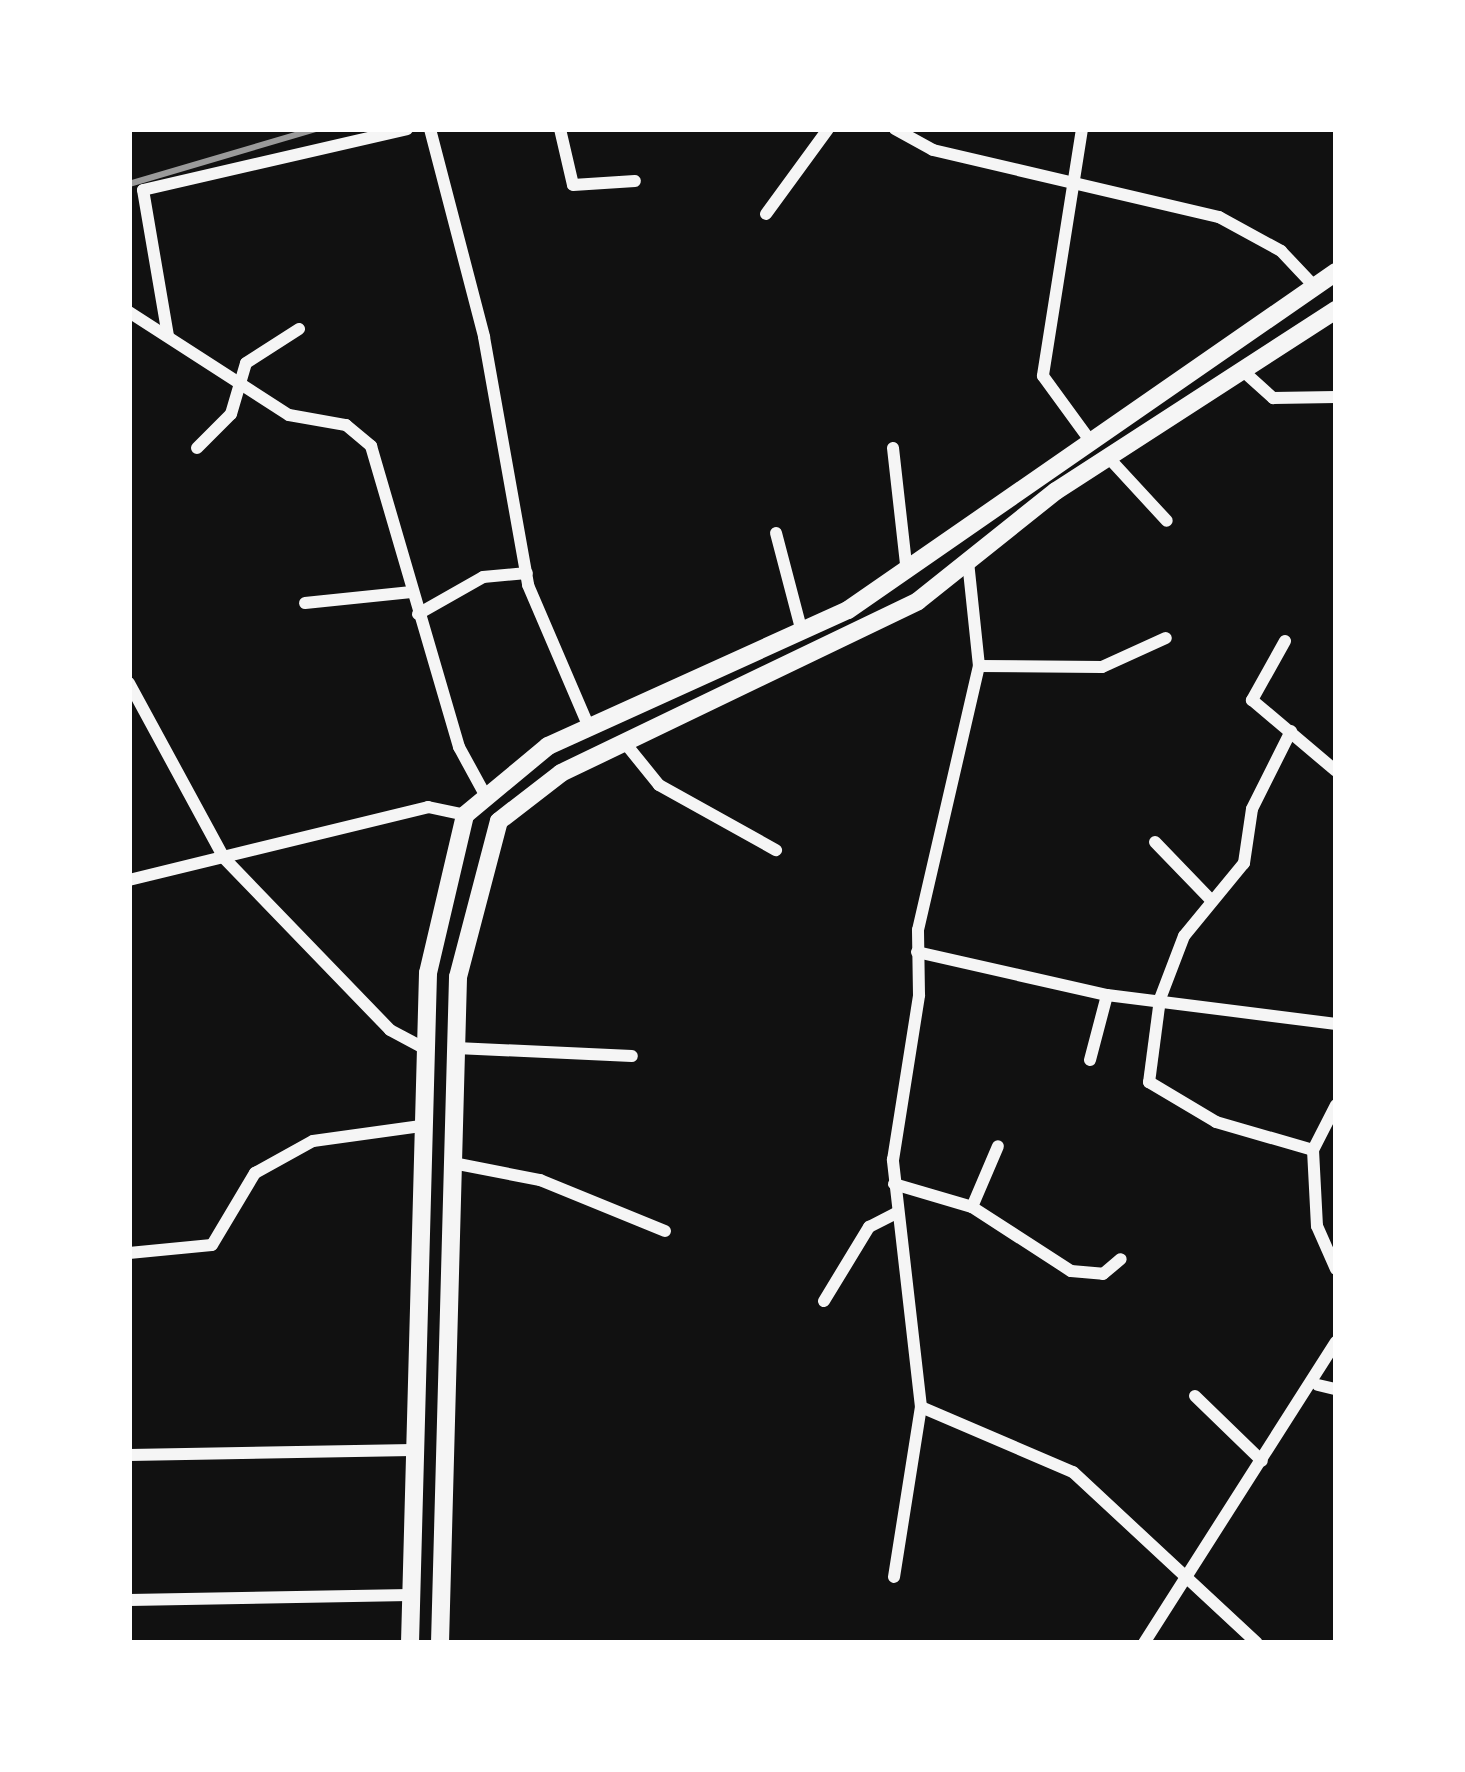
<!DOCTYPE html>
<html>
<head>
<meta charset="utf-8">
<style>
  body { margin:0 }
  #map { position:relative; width:1465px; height:1772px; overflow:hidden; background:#111; font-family:Barlow,sans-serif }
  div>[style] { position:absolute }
  .minor>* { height:12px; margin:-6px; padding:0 6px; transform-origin:6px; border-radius:6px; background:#f5f5f5 }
  .primary>* { height:18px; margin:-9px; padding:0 9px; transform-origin:9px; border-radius:9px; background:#f5f5f5 }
  .rail>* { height:6px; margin:-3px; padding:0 3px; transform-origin:3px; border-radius:3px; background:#9a9a9a }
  span { translate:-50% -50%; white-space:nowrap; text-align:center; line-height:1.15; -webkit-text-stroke:9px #fff; paint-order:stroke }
  .frame { position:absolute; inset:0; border:132px solid #fff; pointer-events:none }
</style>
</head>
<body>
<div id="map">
  <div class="minor">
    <i style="left:430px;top:129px;width:215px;rotate:75.4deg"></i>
    <i style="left:484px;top:337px;width:252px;rotate:79.9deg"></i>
    <i style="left:528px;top:585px;width:155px;rotate:66.8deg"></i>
    <i style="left:560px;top:129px;width:57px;rotate:76.9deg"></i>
    <i style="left:573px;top:185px;width:62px;rotate:-3.7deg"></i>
    <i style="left:895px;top:129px;width:43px;rotate:28.9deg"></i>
    <i style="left:933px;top:150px;width:294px;rotate:13.2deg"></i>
    <i style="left:1219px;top:217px;width:71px;rotate:28.7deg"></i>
    <i style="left:1281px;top:251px;width:48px;rotate:46.7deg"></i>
    <i style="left:1082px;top:129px;width:250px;rotate:99deg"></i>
    <i style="left:1043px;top:376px;width:73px;rotate:53.9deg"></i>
    <i style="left:766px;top:214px;width:105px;rotate:-53.9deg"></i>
    <i style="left:129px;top:312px;width:190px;rotate:32.8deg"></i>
    <i style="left:289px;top:415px;width:58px;rotate:10deg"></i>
    <i style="left:346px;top:425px;width:33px;rotate:40deg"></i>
    <i style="left:371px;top:446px;width:314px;rotate:73.7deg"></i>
    <i style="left:459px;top:747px;width:50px;rotate:61.4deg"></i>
    <i style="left:168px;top:336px;width:148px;rotate:-99.7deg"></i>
    <i style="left:143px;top:190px;width:271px;rotate:-13deg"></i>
    <i style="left:1242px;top:370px;width:42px;rotate:42.1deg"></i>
    <i style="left:1273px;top:398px;width:63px;rotate:-0.9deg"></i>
    <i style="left:197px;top:448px;width:48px;rotate:-45deg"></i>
    <i style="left:231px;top:414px;width:53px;rotate:-73.6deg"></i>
    <i style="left:246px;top:363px;width:63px;rotate:-32.7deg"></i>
    <i style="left:893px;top:448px;width:125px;rotate:83.6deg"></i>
    <i style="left:1107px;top:456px;width:88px;rotate:47.3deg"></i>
    <i style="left:776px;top:533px;width:102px;rotate:75.3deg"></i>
    <i style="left:305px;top:603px;width:107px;rotate:-5.9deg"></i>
    <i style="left:418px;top:614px;width:75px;rotate:-29.6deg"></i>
    <i style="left:483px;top:577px;width:44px;rotate:-5.2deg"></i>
    <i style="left:1285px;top:641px;width:68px;rotate:119.2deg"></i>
    <i style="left:1252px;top:700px;width:110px;rotate:40.2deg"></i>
    <i style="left:979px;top:666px;width:123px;rotate:0.5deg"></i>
    <i style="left:1102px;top:667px;width:70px;rotate:-24.4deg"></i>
    <i style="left:129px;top:683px;width:199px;rotate:61.5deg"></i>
    <i style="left:224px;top:858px;width:239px;rotate:46deg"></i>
    <i style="left:390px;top:1030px;width:38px;rotate:28deg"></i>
    <i style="left:1291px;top:731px;width:87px;rotate:116.6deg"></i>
    <i style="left:1252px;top:809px;width:55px;rotate:98.4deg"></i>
    <i style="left:1244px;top:863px;width:94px;rotate:129.4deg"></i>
    <i style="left:1184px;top:936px;width:67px;rotate:110.9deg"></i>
    <i style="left:1160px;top:999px;width:84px;rotate:97.5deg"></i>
    <i style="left:1149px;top:1082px;width:78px;rotate:30.8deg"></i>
    <i style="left:1216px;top:1122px;width:101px;rotate:16.1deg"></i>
    <i style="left:625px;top:743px;width:54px;rotate:51deg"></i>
    <i style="left:659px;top:785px;width:134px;rotate:29.1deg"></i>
    <i style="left:1155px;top:842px;width:78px;rotate:46deg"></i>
    <i style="left:129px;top:880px;width:308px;rotate:-13.7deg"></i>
    <i style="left:428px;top:807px;width:38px;rotate:12deg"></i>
    <i style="left:917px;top:952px;width:195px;rotate:12.8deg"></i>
    <i style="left:1107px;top:995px;width:231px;rotate:7.2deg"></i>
    <i style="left:456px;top:1048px;width:176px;rotate:2.6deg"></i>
    <i style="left:1090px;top:1060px;width:67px;rotate:-75.3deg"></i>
    <i style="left:1336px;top:1105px;width:51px;rotate:117.1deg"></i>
    <i style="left:1313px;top:1150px;width:76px;rotate:87deg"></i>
    <i style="left:1317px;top:1226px;width:47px;rotate:66.2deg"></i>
    <i style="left:453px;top:1163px;width:89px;rotate:11.1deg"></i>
    <i style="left:540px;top:1180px;width:135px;rotate:22.2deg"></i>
    <i style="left:894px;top:1184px;width:81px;rotate:16.4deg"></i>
    <i style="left:972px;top:1207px;width:118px;rotate:32.9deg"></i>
    <i style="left:1071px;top:1271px;width:32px;rotate:5deg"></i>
    <i style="left:1103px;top:1274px;width:23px;rotate:-40deg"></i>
    <i style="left:972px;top:1207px;width:66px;rotate:-66.9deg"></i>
    <i style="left:129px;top:1253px;width:83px;rotate:-5.5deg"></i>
    <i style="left:212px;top:1245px;width:84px;rotate:-59.2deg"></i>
    <i style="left:255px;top:1173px;width:66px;rotate:-28.9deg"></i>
    <i style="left:313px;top:1141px;width:109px;rotate:-7.9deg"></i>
    <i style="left:824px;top:1301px;width:87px;rotate:-58.7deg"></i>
    <i style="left:869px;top:1227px;width:31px;rotate:-27deg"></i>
    <i style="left:1318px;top:1385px;width:18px;rotate:13deg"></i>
    <i style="left:1195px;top:1396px;width:93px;rotate:44.1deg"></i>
    <i style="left:921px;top:1407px;width:165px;rotate:23.2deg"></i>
    <i style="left:1073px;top:1472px;width:251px;rotate:42.9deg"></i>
    <i style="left:129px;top:1455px;width:284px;rotate:-1deg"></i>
    <i style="left:894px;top:1577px;width:172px;rotate:-81deg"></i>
    <i style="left:921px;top:1407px;width:249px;rotate:-96.5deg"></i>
    <i style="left:893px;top:1160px;width:167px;rotate:-81deg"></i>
    <i style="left:919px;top:995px;width:65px;rotate:-90.9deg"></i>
    <i style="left:918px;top:930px;width:271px;rotate:-77deg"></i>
    <i style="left:979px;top:666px;width:105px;rotate:-96deg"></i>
    <i style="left:129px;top:1600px;width:281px;rotate:-1deg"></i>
    <i style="left:1144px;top:1643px;width:357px;rotate:-57.5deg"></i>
  </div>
  <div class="primary">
    <i style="left:410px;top:1643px;width:670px;rotate:-88.46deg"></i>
    <i style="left:428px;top:973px;width:162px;rotate:-76.8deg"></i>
    <i style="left:465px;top:815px;width:108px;rotate:-39.7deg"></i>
    <i style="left:548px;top:746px;width:329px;rotate:-24.4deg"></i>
    <i style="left:848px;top:610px;width:594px;rotate:-34.71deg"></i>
    <i style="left:440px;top:1643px;width:666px;rotate:-88.45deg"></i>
    <i style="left:458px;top:977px;width:161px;rotate:-75.3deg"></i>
    <i style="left:499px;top:821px;width:78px;rotate:-37.7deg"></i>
    <i style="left:561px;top:773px;width:396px;rotate:-25.7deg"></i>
    <i style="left:918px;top:601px;width:176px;rotate:-38.6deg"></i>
    <i style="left:1056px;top:491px;width:333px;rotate:-32.9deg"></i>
  </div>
  <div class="rail">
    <i style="left:129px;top:184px;width:195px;rotate:-16.4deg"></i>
  </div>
  <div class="frame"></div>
</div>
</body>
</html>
